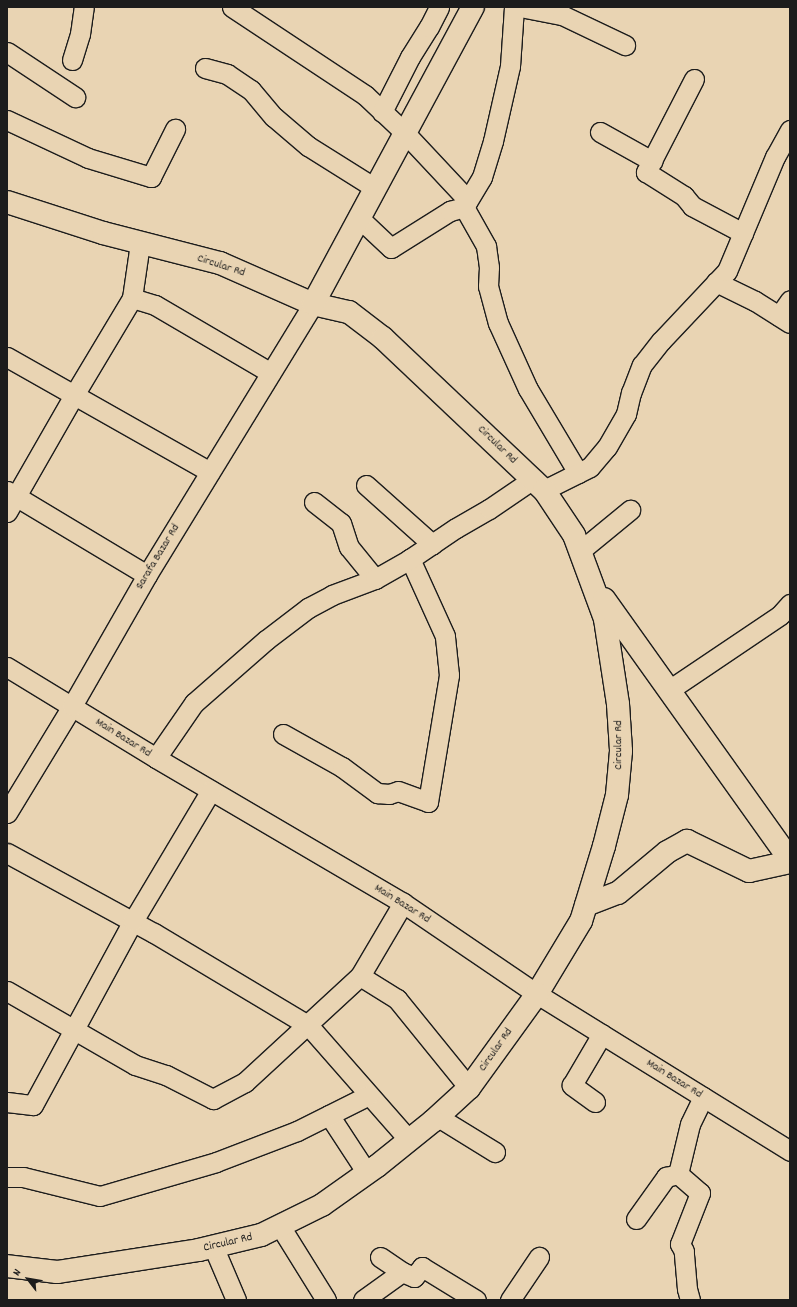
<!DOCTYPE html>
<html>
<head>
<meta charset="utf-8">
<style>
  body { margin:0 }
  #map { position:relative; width:797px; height:1307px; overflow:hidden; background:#e9d4b3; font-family:Dekko,sans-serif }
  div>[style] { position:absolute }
  .roads { filter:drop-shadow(1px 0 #1c1c1c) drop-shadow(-1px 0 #1c1c1c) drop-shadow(0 1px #1c1c1c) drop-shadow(0 -1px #1c1c1c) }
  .minor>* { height:19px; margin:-9.5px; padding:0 9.5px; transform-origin:9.5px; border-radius:9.5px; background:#e9d4b3 }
  .tertiary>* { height:22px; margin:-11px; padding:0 11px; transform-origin:11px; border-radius:11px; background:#e9d4b3 }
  span { translate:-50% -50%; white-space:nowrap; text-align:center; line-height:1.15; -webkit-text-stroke:3px #e9d4b3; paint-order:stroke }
  .street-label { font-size:12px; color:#1c1c1c }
  .frame { position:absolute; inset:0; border:8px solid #1c1c1c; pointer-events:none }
  .north { position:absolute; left:8px; top:1259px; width:40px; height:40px; -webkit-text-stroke:3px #e9d4b3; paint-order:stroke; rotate:301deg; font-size:11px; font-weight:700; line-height:16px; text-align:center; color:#1c1c1c }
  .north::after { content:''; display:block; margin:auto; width:14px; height:18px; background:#1c1c1c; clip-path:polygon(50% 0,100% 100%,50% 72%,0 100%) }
</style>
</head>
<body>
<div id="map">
  <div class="roads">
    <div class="minor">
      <i style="left:232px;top:7px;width:159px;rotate:33.5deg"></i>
      <i style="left:365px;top:95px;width:55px;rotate:43.5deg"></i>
      <i style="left:405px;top:133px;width:85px;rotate:46.9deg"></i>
      <i style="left:463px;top:195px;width:8px;rotate:60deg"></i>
      <i style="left:520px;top:7px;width:43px;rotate:10.8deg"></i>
      <i style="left:562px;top:15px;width:70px;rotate:25.5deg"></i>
      <i style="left:7px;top:52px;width:82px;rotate:33.5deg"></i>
      <i style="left:72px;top:60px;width:27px;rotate:-73deg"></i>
      <i style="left:80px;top:34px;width:27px;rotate:-82deg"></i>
      <i style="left:205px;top:68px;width:23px;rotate:15deg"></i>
      <i style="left:227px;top:74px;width:29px;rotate:34deg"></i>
      <i style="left:251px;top:90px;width:35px;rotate:50deg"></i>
      <i style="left:274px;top:117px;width:45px;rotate:40.5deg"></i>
      <i style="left:308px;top:146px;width:79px;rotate:32.1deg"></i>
      <i style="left:694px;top:79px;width:105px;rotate:117.3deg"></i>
      <i style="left:646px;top:172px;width:45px;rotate:32.3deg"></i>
      <i style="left:684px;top:196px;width:13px;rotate:51deg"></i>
      <i style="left:692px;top:206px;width:58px;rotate:27.9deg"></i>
      <i style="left:382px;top:112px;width:62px;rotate:-63deg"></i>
      <i style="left:410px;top:57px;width:36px;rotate:-58deg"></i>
      <i style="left:429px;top:27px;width:22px;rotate:-63deg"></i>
      <i style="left:7px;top:120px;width:89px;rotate:25.1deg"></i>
      <i style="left:88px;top:158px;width:66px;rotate:16.8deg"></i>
      <i style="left:151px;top:177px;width:54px;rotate:-63.4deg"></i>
      <i style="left:600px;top:132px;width:60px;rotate:29.1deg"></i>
      <i style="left:464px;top:207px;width:45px;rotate:60.6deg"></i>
      <i style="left:486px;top:246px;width:21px;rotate:82deg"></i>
      <i style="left:489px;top:267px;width:19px;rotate:93deg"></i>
      <i style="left:488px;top:286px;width:38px;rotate:75deg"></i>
      <i style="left:498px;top:323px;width:72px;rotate:65.6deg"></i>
      <i style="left:528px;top:389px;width:98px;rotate:59.2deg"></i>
      <i style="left:359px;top:218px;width:44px;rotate:43.2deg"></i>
      <i style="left:391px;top:248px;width:70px;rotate:-32.1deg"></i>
      <i style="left:450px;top:211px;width:15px;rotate:-16deg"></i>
      <i style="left:464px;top:207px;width:35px;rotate:-59deg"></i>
      <i style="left:482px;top:177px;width:38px;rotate:-73deg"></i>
      <i style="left:493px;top:141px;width:77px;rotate:-77.2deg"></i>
      <i style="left:510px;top:66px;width:59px;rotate:-86.1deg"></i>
      <i style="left:716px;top:282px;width:43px;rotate:26deg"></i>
      <i style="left:755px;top:301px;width:41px;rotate:32.2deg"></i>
      <i style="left:132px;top:298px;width:24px;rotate:17deg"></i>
      <i style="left:155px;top:305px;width:134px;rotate:30.4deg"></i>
      <i style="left:779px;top:316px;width:19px;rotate:-55deg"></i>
      <i style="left:7px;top:357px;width:233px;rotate:29.5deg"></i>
      <i style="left:366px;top:485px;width:89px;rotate:41.8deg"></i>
      <i style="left:544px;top:490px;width:51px;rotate:-26.6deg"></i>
      <i style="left:590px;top:467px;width:26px;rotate:-50deg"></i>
      <i style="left:607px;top:447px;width:38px;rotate:-60deg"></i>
      <i style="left:626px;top:414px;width:22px;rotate:-77deg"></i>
      <i style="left:631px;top:393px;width:30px;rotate:-69deg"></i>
      <i style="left:642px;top:365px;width:31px;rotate:-52deg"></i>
      <i style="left:661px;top:341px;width:96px;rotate:-46.7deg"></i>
      <i style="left:727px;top:271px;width:124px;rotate:-67.2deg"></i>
      <i style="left:775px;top:157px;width:31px;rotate:-61deg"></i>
      <i style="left:7px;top:491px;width:163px;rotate:31deg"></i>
      <i style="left:314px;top:502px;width:34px;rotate:38deg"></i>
      <i style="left:341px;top:523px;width:25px;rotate:72deg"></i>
      <i style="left:349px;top:547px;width:41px;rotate:50.9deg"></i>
      <i style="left:7px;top:512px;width:135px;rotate:-60.2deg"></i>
      <i style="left:74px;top:395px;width:113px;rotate:-59.1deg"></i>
      <i style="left:132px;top:298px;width:56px;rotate:-81.7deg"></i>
      <i style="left:580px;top:551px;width:65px;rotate:-39.4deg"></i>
      <i style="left:7px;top:667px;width:175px;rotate:31.4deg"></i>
      <i style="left:156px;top:758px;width:286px;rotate:30.4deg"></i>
      <i style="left:403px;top:903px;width:162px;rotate:34.2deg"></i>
      <i style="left:537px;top:994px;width:298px;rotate:31.8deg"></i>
      <i style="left:669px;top:690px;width:134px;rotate:-34deg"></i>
      <i style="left:780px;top:615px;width:15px;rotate:-48deg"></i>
      <i style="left:283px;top:734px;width:68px;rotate:29.2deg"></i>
      <i style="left:342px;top:767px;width:44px;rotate:36.6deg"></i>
      <i style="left:377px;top:793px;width:12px;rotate:5deg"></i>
      <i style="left:389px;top:794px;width:9px;rotate:-18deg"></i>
      <i style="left:398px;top:791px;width:32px;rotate:20deg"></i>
      <i style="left:428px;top:802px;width:129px;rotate:-80.6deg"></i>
      <i style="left:449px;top:675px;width:39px;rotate:-96deg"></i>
      <i style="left:445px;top:636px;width:85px;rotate:-114.4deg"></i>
      <i style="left:156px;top:758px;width:67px;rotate:-55.4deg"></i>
      <i style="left:194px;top:703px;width:96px;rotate:-41.2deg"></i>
      <i style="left:266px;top:640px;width:53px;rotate:-37.3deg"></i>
      <i style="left:308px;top:608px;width:27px;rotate:-28deg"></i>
      <i style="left:332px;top:595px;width:46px;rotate:-20.4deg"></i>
      <i style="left:375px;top:579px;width:40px;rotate:-29.7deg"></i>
      <i style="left:410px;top:559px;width:55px;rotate:-34deg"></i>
      <i style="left:456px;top:528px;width:38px;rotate:-30deg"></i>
      <i style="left:489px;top:509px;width:53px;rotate:-34.3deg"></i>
      <i style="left:7px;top:813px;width:125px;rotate:-58.7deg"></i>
      <i style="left:72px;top:706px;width:151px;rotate:-60.2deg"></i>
      <i style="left:147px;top:575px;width:318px;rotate:-58.5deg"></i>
      <i style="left:7px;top:853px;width:167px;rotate:28.6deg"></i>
      <i style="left:154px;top:933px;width:179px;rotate:30.9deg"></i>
      <i style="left:308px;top:1025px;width:153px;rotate:48.7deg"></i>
      <i style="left:360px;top:976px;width:44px;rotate:31.9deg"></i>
      <i style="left:397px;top:999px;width:114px;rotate:51deg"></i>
      <i style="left:7px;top:991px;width:148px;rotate:30deg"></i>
      <i style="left:135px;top:1065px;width:33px;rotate:18deg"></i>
      <i style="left:166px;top:1075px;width:53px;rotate:27.1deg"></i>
      <i style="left:213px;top:1099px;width:36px;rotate:-28deg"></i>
      <i style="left:245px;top:1082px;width:156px;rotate:-42.7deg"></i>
      <i style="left:360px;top:976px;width:85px;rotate:-59.5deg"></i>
      <i style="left:7px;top:1102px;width:26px;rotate:7deg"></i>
      <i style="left:33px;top:1105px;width:209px;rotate:-61.5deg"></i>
      <i style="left:133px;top:921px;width:152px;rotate:-59.2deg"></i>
      <i style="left:595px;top:1102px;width:29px;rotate:-144deg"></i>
      <i style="left:572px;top:1085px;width:59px;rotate:-59.5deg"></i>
      <i style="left:329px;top:1115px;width:69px;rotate:56.8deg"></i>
      <i style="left:438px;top:1117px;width:67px;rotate:31.6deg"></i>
      <i style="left:7px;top:1177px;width:16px"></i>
      <i style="left:23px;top:1177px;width:79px;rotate:13.9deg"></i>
      <i style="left:100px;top:1196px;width:121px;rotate:-16.3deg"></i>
      <i style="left:216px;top:1162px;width:87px;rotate:-20.9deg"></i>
      <i style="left:297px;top:1131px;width:80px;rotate:-26.6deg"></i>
      <i style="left:636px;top:1219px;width:52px;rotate:-54.5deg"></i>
      <i style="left:666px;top:1177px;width:12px;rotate:-14deg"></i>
      <i style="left:280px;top:1226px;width:87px;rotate:58.1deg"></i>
      <i style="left:213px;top:1246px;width:59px;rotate:66.9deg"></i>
      <i style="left:380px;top:1257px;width:27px;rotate:34deg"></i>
      <i style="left:402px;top:1272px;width:13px;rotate:23deg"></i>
      <i style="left:414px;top:1277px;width:13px;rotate:-51deg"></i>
      <i style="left:422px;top:1267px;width:63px;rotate:31.4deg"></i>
      <i style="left:363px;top:1300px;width:48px;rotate:-35.7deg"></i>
      <i style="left:510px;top:1300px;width:52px;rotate:-56deg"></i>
      <i style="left:690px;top:1300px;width:11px;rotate:-105deg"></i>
      <i style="left:687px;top:1289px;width:38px;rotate:-95deg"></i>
      <i style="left:684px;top:1251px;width:8px;rotate:-120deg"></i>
      <i style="left:680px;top:1244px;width:55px;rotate:-68.6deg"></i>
      <i style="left:700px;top:1193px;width:29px;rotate:-139deg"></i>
      <i style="left:678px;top:1174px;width:51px;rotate:-76.5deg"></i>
      <i style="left:690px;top:1124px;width:30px;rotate:-64deg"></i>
    </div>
    <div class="tertiary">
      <i style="left:7px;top:202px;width:101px;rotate:17.9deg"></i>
      <i style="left:103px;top:233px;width:121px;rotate:14.4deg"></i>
      <i style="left:220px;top:263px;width:102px;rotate:23.8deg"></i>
      <i style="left:313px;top:304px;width:37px;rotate:13deg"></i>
      <i style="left:349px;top:312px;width:43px;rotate:37.4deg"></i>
      <i style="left:383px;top:338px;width:221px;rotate:43.4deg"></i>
      <i style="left:544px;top:490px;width:54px;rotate:56.3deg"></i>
      <i style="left:574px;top:535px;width:90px;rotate:69.7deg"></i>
      <i style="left:605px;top:619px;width:86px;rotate:81.3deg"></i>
      <i style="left:618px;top:704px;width:47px;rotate:86.3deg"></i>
      <i style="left:621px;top:751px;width:44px;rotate:95.2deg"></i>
      <i style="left:617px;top:795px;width:53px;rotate:104.3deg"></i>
      <i style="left:604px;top:846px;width:78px;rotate:107deg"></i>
      <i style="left:581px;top:921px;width:85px;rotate:121.1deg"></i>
      <i style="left:537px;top:994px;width:116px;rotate:125.9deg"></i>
      <i style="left:469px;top:1088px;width:49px;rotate:137.5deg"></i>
      <i style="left:433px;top:1121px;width:72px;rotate:141.2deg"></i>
      <i style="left:377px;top:1166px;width:67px;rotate:144.7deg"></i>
      <i style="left:322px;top:1205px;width:68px;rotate:153.8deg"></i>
      <i style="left:261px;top:1235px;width:64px;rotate:166.4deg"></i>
      <i style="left:199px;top:1250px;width:144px;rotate:171.2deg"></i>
      <i style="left:57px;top:1272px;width:50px;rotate:-173.2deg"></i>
      <i style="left:313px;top:304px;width:337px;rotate:-61.7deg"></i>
      <i style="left:604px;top:599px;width:320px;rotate:54.5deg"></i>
      <i style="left:586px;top:905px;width:34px;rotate:-21deg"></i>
      <i style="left:618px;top:893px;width:64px;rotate:-39.9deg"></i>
      <i style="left:667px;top:852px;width:23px;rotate:-29deg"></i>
      <i style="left:687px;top:841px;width:69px;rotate:25.8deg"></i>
      <i style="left:749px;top:871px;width:42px;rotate:-12.4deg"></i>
    </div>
  </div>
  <div class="street-label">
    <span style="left:221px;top:266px;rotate:18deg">Circular Rd</span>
    <span style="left:497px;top:445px;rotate:44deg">Circular Rd</span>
    <span style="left:158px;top:557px;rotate:-59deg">Sarafa Bazar Rd</span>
    <span style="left:123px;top:738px;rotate:32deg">Main Bazar Rd</span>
    <span style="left:619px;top:745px;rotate:-90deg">Circular Rd</span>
    <span style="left:402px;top:904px;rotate:32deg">Main Bazar Rd</span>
    <span style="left:496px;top:1050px;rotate:-55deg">Circular Rd</span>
    <span style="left:674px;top:1079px;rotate:32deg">Main Bazar Rd</span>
    <span style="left:228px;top:1243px;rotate:-13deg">Circular Rd</span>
  </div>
  <div class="frame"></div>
  <div class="north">N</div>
</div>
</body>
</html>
